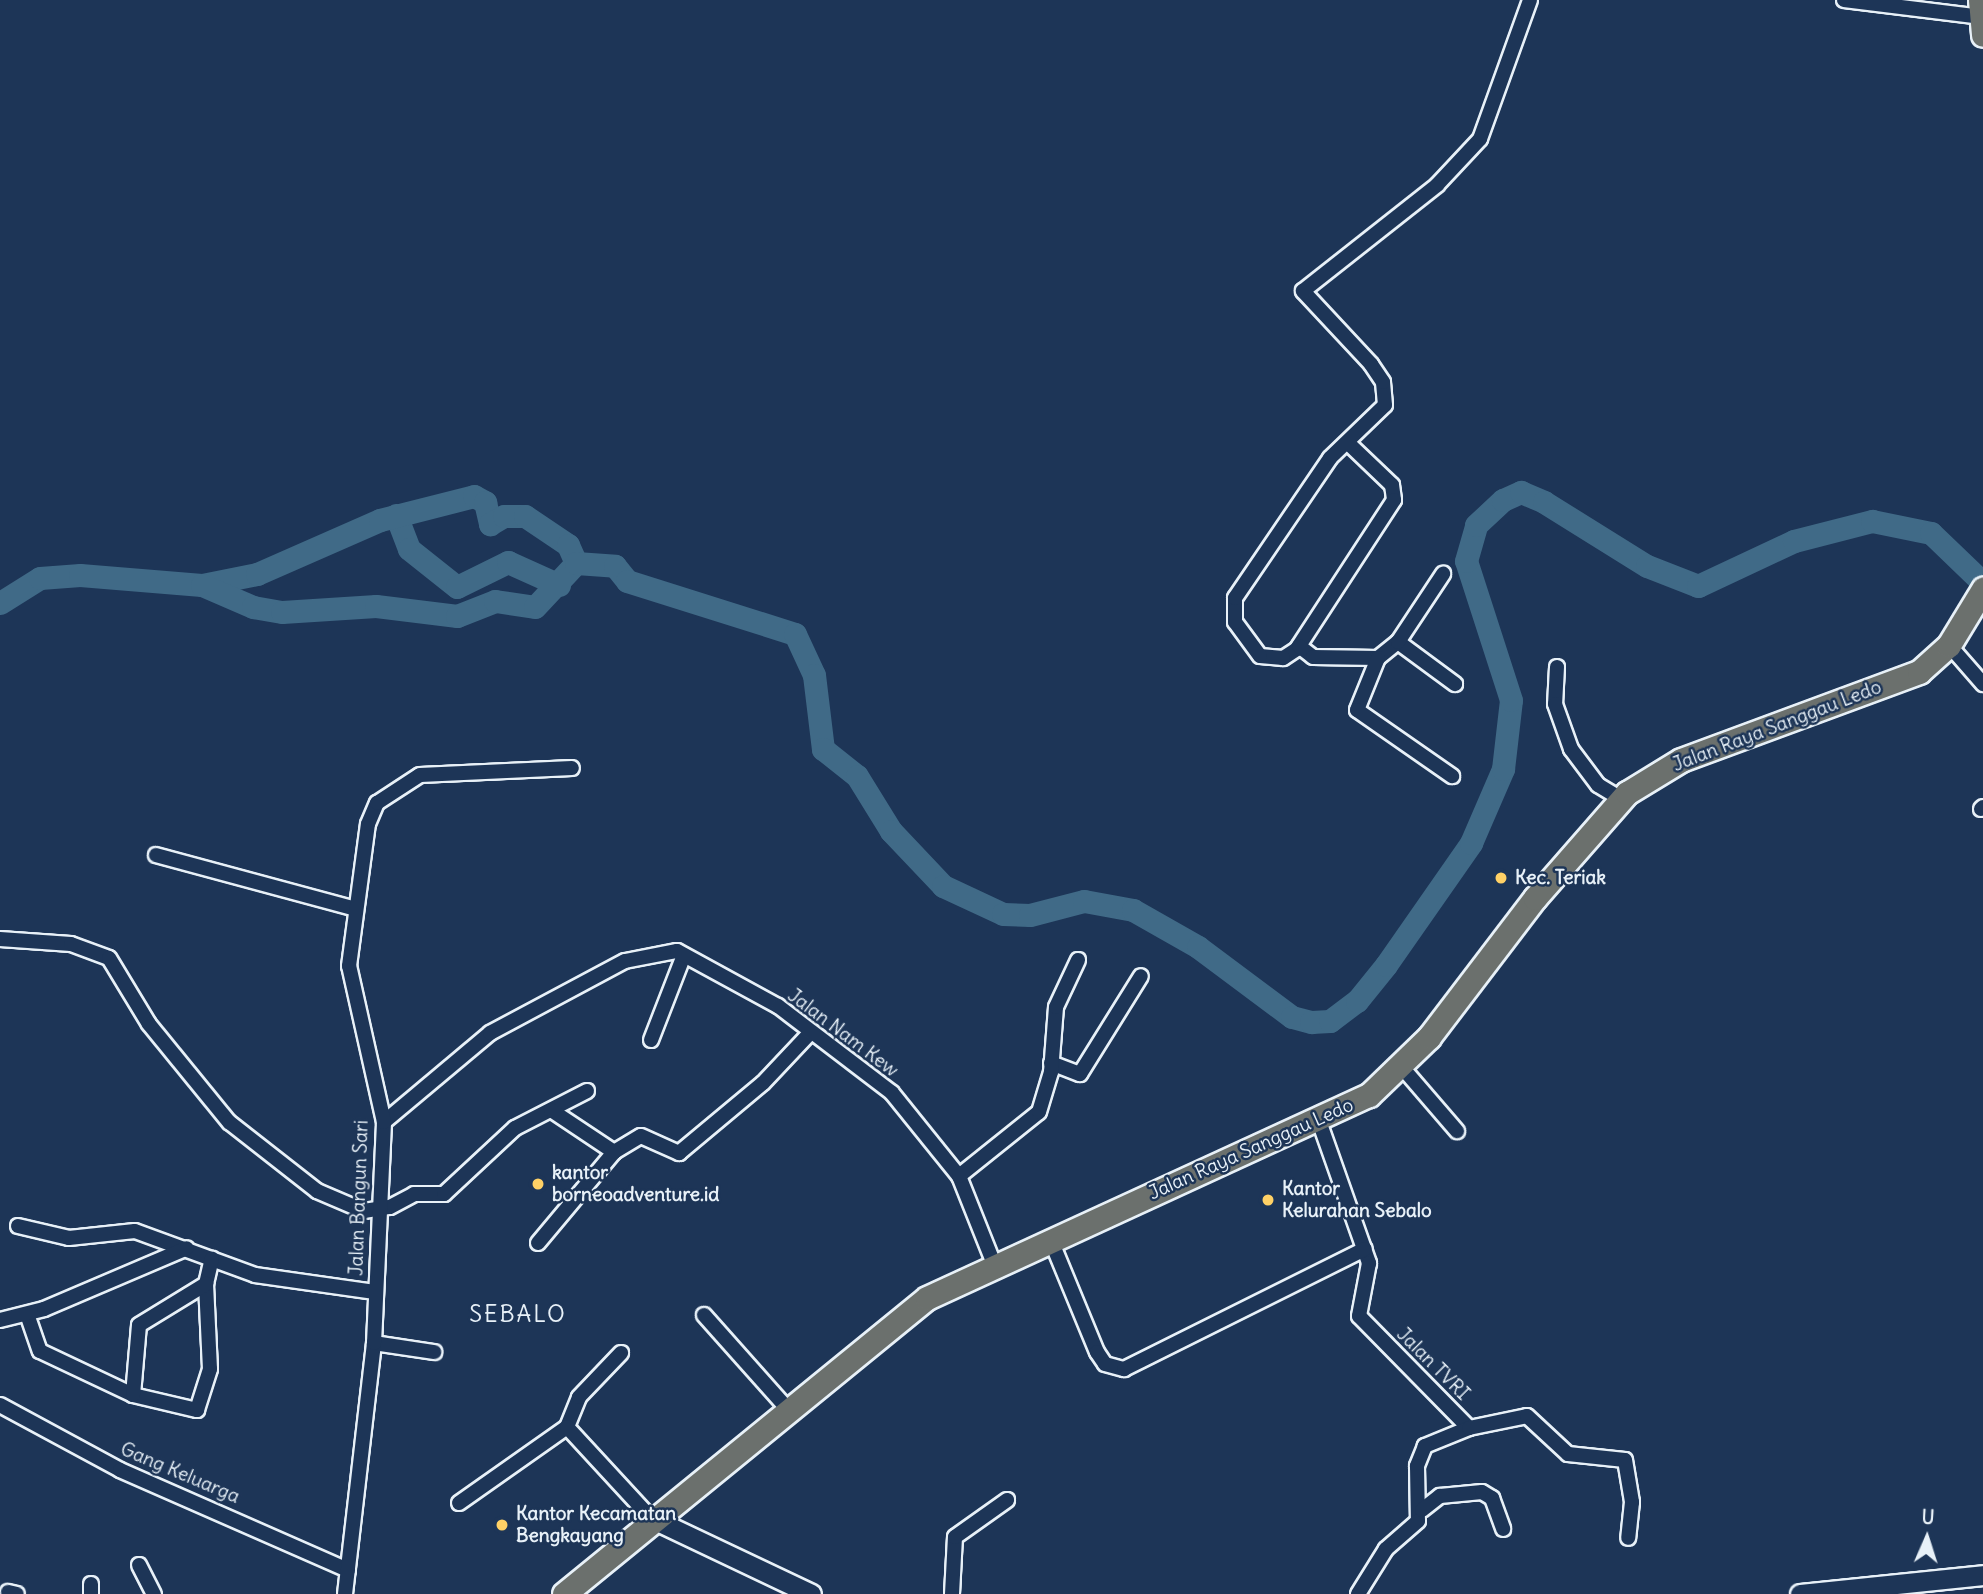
<!DOCTYPE html>
<html>
<head>
<meta charset="utf-8">
<style>
  body { margin:0 }
  #map { position:relative; width:1983px; height:1594px; overflow:hidden; background:#1d3557; font-family:Delius,sans-serif }
  div>[style] { position:absolute }
  .river>* { height:23px; margin:-11.5px; padding:0 11.5px; transform-origin:11.5px; border-radius:11.5px; background:#406a87 }
  .roads { filter:drop-shadow(2px 0 #e8f1f8) drop-shadow(-2px 0 #e8f1f8) drop-shadow(0 2px #e8f1f8) drop-shadow(0 -2px #e8f1f8) }
  .minor>* { height:14px; margin:-7px; padding:0 7px; transform-origin:7px; border-radius:7px; background:#1d3557 }
  .secondary>* { height:19px; margin:-9.5px; padding:0 9.5px; transform-origin:9.5px; border-radius:9.5px; background:#1d3557 }
  .trunk>* { height:23px; margin:-11.5px; padding:0 11.5px; transform-origin:11.5px; border-radius:11.5px; background:#6b706d }
  .dots>* { width:19px; height:19px; translate:-50% -50%; box-sizing:border-box; border:4px solid #1d3557; border-radius:50% }
  span { translate:-50% -50%; white-space:nowrap; text-align:center; line-height:1.15; -webkit-text-stroke:5px #1d3557; paint-order:stroke }
  .street-label { font-size:19px; color:#e8f1f8 }
  .poi-label { font-size:19px; color:#e8f1f8; font-weight:700 }
  .left { translate:0 -50%; text-align:left }
  .quarter-label { font-size:23px; color:#e8f1f8; letter-spacing:2px }
  .north { position:absolute; left:1892px; top:1503px; width:70px; height:70px; -webkit-text-stroke:5px #1d3557; paint-order:stroke; rotate:3deg; font-size:19px; font-weight:700; line-height:28px; text-align:center; color:#e8f1f8 }
  .north::after { content:''; display:block; margin:auto; width:24px; height:32px; background:#e8f1f8; clip-path:polygon(50% 0,100% 100%,50% 72%,0 100%) }
</style>
</head>
<body>
<div id="map">
  <div class="river">
    <i style="left:396px;top:515px;width:36px;rotate:69deg"></i>
    <i style="left:409px;top:549px;width:61px;rotate:38.4deg"></i>
    <i style="left:457px;top:587px;width:57px;rotate:-26.1deg"></i>
    <i style="left:508px;top:562px;width:56px;rotate:24.3deg"></i>
    <i style="left:202px;top:585px;width:56px;rotate:-11.3deg"></i>
    <i style="left:257px;top:574px;width:134px;rotate:-23.7deg"></i>
    <i style="left:380px;top:520px;width:97px;rotate:-14.3deg"></i>
    <i style="left:474px;top:496px;width:13px;rotate:29deg"></i>
    <i style="left:485px;top:502px;width:23px;rotate:77deg"></i>
    <i style="left:490px;top:524px;width:16px;rotate:-30deg"></i>
    <i style="left:504px;top:516px;width:21px"></i>
    <i style="left:525px;top:516px;width:52px;rotate:34deg"></i>
    <i style="left:568px;top:545px;width:20px;rotate:66deg"></i>
    <i style="left:0;top:603px;width:47px;rotate:-32deg"></i>
    <i style="left:40px;top:578px;width:40px;rotate:-4.3deg"></i>
    <i style="left:80px;top:575px;width:122px;rotate:4.7deg"></i>
    <i style="left:202px;top:585px;width:56px;rotate:23.3deg"></i>
    <i style="left:253px;top:607px;width:29px;rotate:10deg"></i>
    <i style="left:282px;top:612px;width:94px;rotate:-3.7deg"></i>
    <i style="left:376px;top:606px;width:82px;rotate:7deg"></i>
    <i style="left:457px;top:616px;width:41px;rotate:-21.5deg"></i>
    <i style="left:495px;top:601px;width:40px;rotate:8.5deg"></i>
    <i style="left:535px;top:607px;width:60px;rotate:-47deg"></i>
    <i style="left:576px;top:563px;width:39px;rotate:4deg"></i>
    <i style="left:615px;top:566px;width:19px;rotate:51deg"></i>
    <i style="left:627px;top:581px;width:176px;rotate:17.5deg"></i>
    <i style="left:795px;top:634px;width:45px;rotate:65.1deg"></i>
    <i style="left:814px;top:675px;width:75px;rotate:83.1deg"></i>
    <i style="left:823px;top:749px;width:43px;rotate:38.5deg"></i>
    <i style="left:857px;top:776px;width:65px;rotate:58.3deg"></i>
    <i style="left:891px;top:831px;width:76px;rotate:46.6deg"></i>
    <i style="left:943px;top:886px;width:66px;rotate:25deg"></i>
    <i style="left:1003px;top:914px;width:27px;rotate:2deg"></i>
    <i style="left:1030px;top:915px;width:56px;rotate:-14.5deg"></i>
    <i style="left:1084px;top:901px;width:50px;rotate:10.4deg"></i>
    <i style="left:1133px;top:910px;width:75px;rotate:29.6deg"></i>
    <i style="left:1198px;top:947px;width:117px;rotate:36.7deg"></i>
    <i style="left:1292px;top:1017px;width:20px;rotate:15deg"></i>
    <i style="left:1311px;top:1022px;width:19px;rotate:-3deg"></i>
    <i style="left:1330px;top:1021px;width:34px;rotate:-37deg"></i>
    <i style="left:1357px;top:1001px;width:46px;rotate:-51.1deg"></i>
    <i style="left:1386px;top:965px;width:149px;rotate:-55.1deg"></i>
    <i style="left:1471px;top:843px;width:81px;rotate:-66.6deg"></i>
    <i style="left:1503px;top:769px;width:69px;rotate:-83.4deg"></i>
    <i style="left:1511px;top:700px;width:146px;rotate:-107.9deg"></i>
    <i style="left:1466px;top:561px;width:37px;rotate:-74deg"></i>
    <i style="left:1476px;top:525px;width:37px;rotate:-43deg"></i>
    <i style="left:1503px;top:500px;width:20px;rotate:-24deg"></i>
    <i style="left:1521px;top:492px;width:25px;rotate:23deg"></i>
    <i style="left:1544px;top:502px;width:121px;rotate:31.9deg"></i>
    <i style="left:1647px;top:566px;width:55px;rotate:21.4deg"></i>
    <i style="left:1698px;top:586px;width:106px;rotate:-25.1deg"></i>
    <i style="left:1794px;top:541px;width:81px;rotate:-14.4deg"></i>
    <i style="left:1872px;top:521px;width:60px;rotate:11.5deg"></i>
    <i style="left:1931px;top:533px;width:72px;rotate:43.9deg"></i>
  </div>
  <div class="roads">
    <div class="minor">
      <i style="left:1844px;top:0;width:139px;rotate:7deg"></i>
      <i style="left:1348px;top:443px;width:61px;rotate:43.7deg"></i>
      <i style="left:1392px;top:485px;width:15px;rotate:82deg"></i>
      <i style="left:1394px;top:500px;width:178px;rotate:123.1deg"></i>
      <i style="left:1297px;top:649px;width:17px;rotate:147deg"></i>
      <i style="left:1283px;top:658px;width:23px;rotate:-175deg"></i>
      <i style="left:1260px;top:656px;width:42px;rotate:-126.3deg"></i>
      <i style="left:1235px;top:622px;width:24px;rotate:-90deg"></i>
      <i style="left:1235px;top:598px;width:169px;rotate:-55.8deg"></i>
      <i style="left:1330px;top:458px;width:76px;rotate:-43.9deg"></i>
      <i style="left:1385px;top:405px;width:23px;rotate:-95deg"></i>
      <i style="left:1383px;top:382px;width:22px;rotate:-124deg"></i>
      <i style="left:1371px;top:364px;width:100px;rotate:-133deg"></i>
      <i style="left:1303px;top:291px;width:171px;rotate:-38.3deg"></i>
      <i style="left:1437px;top:185px;width:63px;rotate:-46.9deg"></i>
      <i style="left:1480px;top:139px;width:148px;rotate:-70.2deg"></i>
      <i style="left:1398px;top:642px;width:71px;rotate:36.4deg"></i>
      <i style="left:1949px;top:645px;width:52px;rotate:48.9deg"></i>
      <i style="left:1299px;top:646px;width:18px;rotate:38deg"></i>
      <i style="left:1313px;top:657px;width:65px;rotate:0.9deg"></i>
      <i style="left:1378px;top:658px;width:26px;rotate:-39deg"></i>
      <i style="left:1398px;top:642px;width:82px;rotate:-56.5deg"></i>
      <i style="left:1378px;top:658px;width:56px;rotate:112deg"></i>
      <i style="left:1357px;top:710px;width:116px;rotate:34.8deg"></i>
      <i style="left:1557px;top:667px;width:37px;rotate:93deg"></i>
      <i style="left:1555px;top:704px;width:48px;rotate:70.4deg"></i>
      <i style="left:1571px;top:749px;width:45px;rotate:53.1deg"></i>
      <i style="left:1598px;top:785px;width:27px;rotate:31deg"></i>
      <i style="left:1981px;top:809px;width:3px;rotate:-45deg"></i>
      <i style="left:156px;top:855px;width:204px;rotate:15.1deg"></i>
      <i style="left:0;top:939px;width:71px;rotate:4deg"></i>
      <i style="left:71px;top:944px;width:40px;rotate:20.2deg"></i>
      <i style="left:109px;top:958px;width:77px;rotate:58.8deg"></i>
      <i style="left:149px;top:1024px;width:127px;rotate:50.8deg"></i>
      <i style="left:229px;top:1122px;width:112px;rotate:38.1deg"></i>
      <i style="left:317px;top:1191px;width:51px;rotate:23.1deg"></i>
      <i style="left:364px;top:1211px;width:26px;rotate:-9deg"></i>
      <i style="left:390px;top:1207px;width:27px;rotate:-28deg"></i>
      <i style="left:414px;top:1194px;width:30px"></i>
      <i style="left:444px;top:1194px;width:97px;rotate:-42.9deg"></i>
      <i style="left:515px;top:1128px;width:81px;rotate:-27.2deg"></i>
      <i style="left:651px;top:1040px;width:91px;rotate:-68.8deg"></i>
      <i style="left:1051px;top:1063px;width:31px;rotate:21deg"></i>
      <i style="left:1080px;top:1074px;width:115px;rotate:-58.1deg"></i>
      <i style="left:1401px;top:1066px;width:86px;rotate:49.3deg"></i>
      <i style="left:551px;top:1110px;width:76px;rotate:33.7deg"></i>
      <i style="left:614px;top:1152px;width:31px;rotate:-31deg"></i>
      <i style="left:641px;top:1136px;width:42px;rotate:24.1deg"></i>
      <i style="left:679px;top:1153px;width:109px;rotate:-39.8deg"></i>
      <i style="left:763px;top:1083px;width:70px;rotate:-46.7deg"></i>
      <i style="left:1319px;top:1121px;width:151px;rotate:70.6deg"></i>
      <i style="left:1369px;top:1263px;width:54px;rotate:100.7deg"></i>
      <i style="left:1359px;top:1316px;width:157px;rotate:45.5deg"></i>
      <i style="left:1469px;top:1428px;width:48px;rotate:157.8deg"></i>
      <i style="left:1425px;top:1446px;width:22px;rotate:112deg"></i>
      <i style="left:1417px;top:1466px;width:55px;rotate:89deg"></i>
      <i style="left:1418px;top:1521px;width:43px;rotate:138.8deg"></i>
      <i style="left:1386px;top:1549px;width:53px;rotate:121.9deg"></i>
      <i style="left:384px;top:1122px;width:138px;rotate:-40deg"></i>
      <i style="left:490px;top:1033px;width:153px;rotate:-28.1deg"></i>
      <i style="left:625px;top:961px;width:53px;rotate:-10.9deg"></i>
      <i style="left:677px;top:951px;width:115px;rotate:28.6deg"></i>
      <i style="left:778px;top:1006px;width:143px;rotate:37.3deg"></i>
      <i style="left:892px;top:1093px;width:107px;rotate:51.1deg"></i>
      <i style="left:959px;top:1176px;width:95px;rotate:68.3deg"></i>
      <i style="left:959px;top:1176px;width:102px;rotate:-38.7deg"></i>
      <i style="left:1039px;top:1112px;width:42px;rotate:-73.3deg"></i>
      <i style="left:1051px;top:1072px;width:65px;rotate:-85.6deg"></i>
      <i style="left:1056px;top:1007px;width:52px;rotate:-64.9deg"></i>
      <i style="left:18px;top:1226px;width:52px;rotate:13.2deg"></i>
      <i style="left:69px;top:1238px;width:66px;rotate:-6.1deg"></i>
      <i style="left:135px;top:1231px;width:128px;rotate:20.1deg"></i>
      <i style="left:255px;top:1275px;width:121px;rotate:8.1deg"></i>
      <i style="left:1050px;top:1238px;width:123px;rotate:67.6deg"></i>
      <i style="left:1097px;top:1352px;width:14px;rotate:56deg"></i>
      <i style="left:1105px;top:1364px;width:20px;rotate:15deg"></i>
      <i style="left:1124px;top:1369px;width:269px;rotate:-26.5deg"></i>
      <i style="left:538px;top:1243px;width:119px;rotate:-50.1deg"></i>
      <i style="left:27px;top:1314px;width:39px;rotate:71deg"></i>
      <i style="left:40px;top:1351px;width:103px;rotate:25.3deg"></i>
      <i style="left:133px;top:1395px;width:66px;rotate:13.2deg"></i>
      <i style="left:197px;top:1410px;width:43px;rotate:-72.4deg"></i>
      <i style="left:210px;top:1369px;width:85px;rotate:-92.7deg"></i>
      <i style="left:206px;top:1284px;width:26px;rotate:-77deg"></i>
      <i style="left:704px;top:1315px;width:125px;rotate:48.3deg"></i>
      <i style="left:0;top:1320px;width:45px;rotate:-14deg"></i>
      <i style="left:44px;top:1309px;width:155px;rotate:-23.1deg"></i>
      <i style="left:374px;top:1343px;width:61px;rotate:8.5deg"></i>
      <i style="left:133px;top:1395px;width:70px;rotate:-85.1deg"></i>
      <i style="left:139px;top:1325px;width:79px;rotate:-31.5deg"></i>
      <i style="left:0;top:1405px;width:136px;rotate:28.4deg"></i>
      <i style="left:120px;top:1470px;width:249px;rotate:23.7deg"></i>
      <i style="left:567px;top:1427px;width:32px;rotate:-68deg"></i>
      <i style="left:579px;top:1397px;width:61px;rotate:-46.3deg"></i>
      <i style="left:1469px;top:1428px;width:59px;rotate:-11.7deg"></i>
      <i style="left:1527px;top:1416px;width:56px;rotate:42.8deg"></i>
      <i style="left:1568px;top:1454px;width:57px;rotate:6deg"></i>
      <i style="left:1625px;top:1460px;width:43px;rotate:80.5deg"></i>
      <i style="left:1632px;top:1502px;width:36px;rotate:96deg"></i>
      <i style="left:459px;top:1503px;width:132px;rotate:-35.1deg"></i>
      <i style="left:567px;top:1427px;width:124px;rotate:47.3deg"></i>
      <i style="left:1422px;top:1510px;width:23px;rotate:-38deg"></i>
      <i style="left:1440px;top:1496px;width:42px;rotate:-5.4deg"></i>
      <i style="left:1482px;top:1492px;width:12px;rotate:31deg"></i>
      <i style="left:1492px;top:1498px;width:33px;rotate:70deg"></i>
      <i style="left:139px;top:1565px;width:33px;rotate:63deg"></i>
      <i style="left:91px;top:1584px;width:10px;rotate:90deg"></i>
      <i style="left:8px;top:1592px;width:9px;rotate:13deg"></i>
      <i style="left:345px;top:1594px;width:253px;rotate:-83.4deg"></i>
      <i style="left:374px;top:1343px;width:221px;rotate:-87.4deg"></i>
      <i style="left:384px;top:1122px;width:160px;rotate:-102.6deg"></i>
      <i style="left:349px;top:966px;width:143px;rotate:-82.4deg"></i>
      <i style="left:368px;top:824px;width:23px;rotate:-67deg"></i>
      <i style="left:377px;top:803px;width:51px;rotate:-33.1deg"></i>
      <i style="left:420px;top:775px;width:152px;rotate:-2.6deg"></i>
      <i style="left:952px;top:1594px;width:57px;rotate:-87deg"></i>
      <i style="left:955px;top:1537px;width:64px;rotate:-35.4deg"></i>
    </div>
    <div class="secondary">
      <i style="left:651px;top:1518px;width:177px;rotate:25.4deg"></i>
      <i style="left:1800px;top:1594px;width:184px;rotate:-5.9deg"></i>
    </div>
    <div class="trunk">
      <i style="left:1980px;top:0;width:35px;rotate:85deg"></i>
      <i style="left:564px;top:1594px;width:468px;rotate:-39.2deg"></i>
      <i style="left:927px;top:1298px;width:486px;rotate:-24.7deg"></i>
      <i style="left:1369px;top:1095px;width:83px;rotate:-44deg"></i>
      <i style="left:1429px;top:1037px;width:175px;rotate:-52.7deg"></i>
      <i style="left:1535px;top:898px;width:140px;rotate:-48.8deg"></i>
      <i style="left:1627px;top:793px;width:63px;rotate:-31.4deg"></i>
      <i style="left:1681px;top:760px;width:254px;rotate:-20.3deg"></i>
      <i style="left:1919px;top:672px;width:40px;rotate:-42deg"></i>
      <i style="left:1949px;top:645px;width:66px;rotate:-58.7deg"></i>
    </div>
  </div>
  <div class="dots">
    <i style="left:1501px;top:878px;background:#ffd166"></i>
    <i style="left:538px;top:1184px;background:#ffd166"></i>
    <i style="left:1268px;top:1200px;background:#ffd166"></i>
    <i style="left:502px;top:1525px;background:#ffd166"></i>
  </div>
  <div class="street-label">
    <span style="left:1777px;top:726px;rotate:-21deg">Jalan Raya Sanggau Ledo</span>
    <span style="left:843px;top:1033px;rotate:37deg">Jalan Nam Kew</span>
    <span style="left:1251px;top:1149px;rotate:-24deg">Jalan Raya Sanggau Ledo</span>
    <span style="left:359px;top:1198px;rotate:-88deg">Jalan Bangun Sari</span>
    <span style="left:1433px;top:1364px;rotate:45deg">Jalan TVRI</span>
    <span style="left:180px;top:1473px;rotate:23deg">Gang Keluarga</span>
  </div>
  <div class="poi-label">
    <span class="left" style="left:1515px;top:878px">Kec. Teriak</span>
    <span class="left" style="left:552px;top:1184px">kantor<br>borneoadventure.id</span>
    <span class="left" style="left:1282px;top:1200px">Kantor<br>Kelurahan Sebalo</span>
    <span class="left" style="left:516px;top:1525px">Kantor Kecamatan<br>Bengkayang</span>
  </div>
  <div class="quarter-label">
    <span style="left:518px;top:1314px">SEBALO</span>
  </div>
  <div class="north">U</div>
</div>
</body>
</html>
